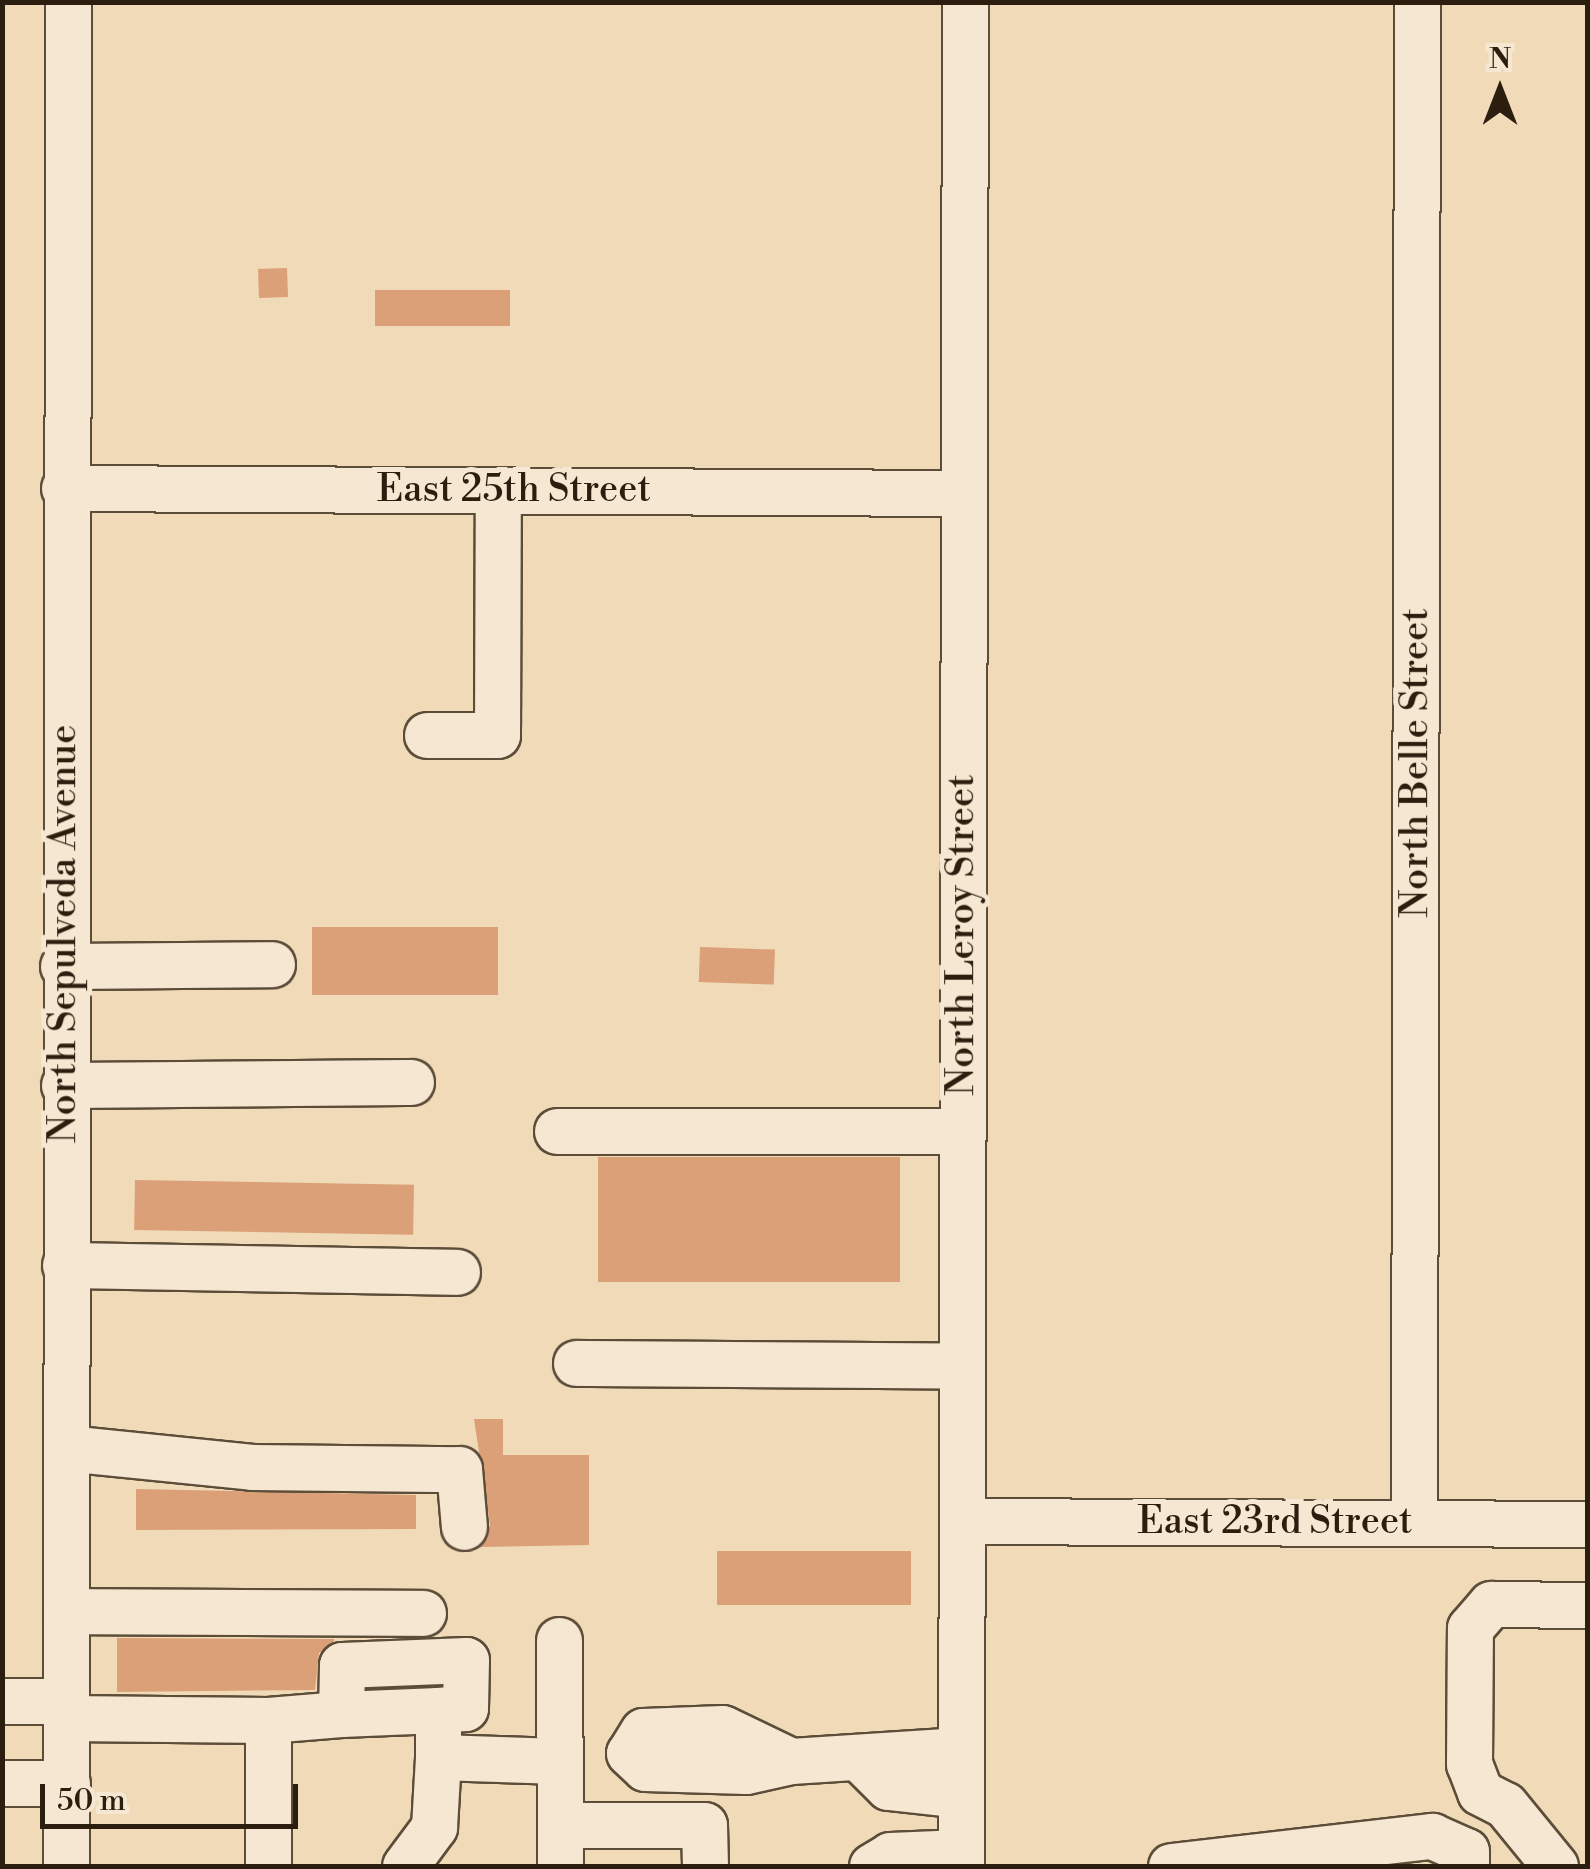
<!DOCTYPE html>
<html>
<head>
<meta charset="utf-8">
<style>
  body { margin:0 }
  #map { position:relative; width:1590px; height:1869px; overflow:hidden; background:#f0dab8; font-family:"Libre Bodoni",serif }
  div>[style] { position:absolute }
  .building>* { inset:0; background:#dba078; transform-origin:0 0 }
  .roads { filter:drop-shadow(2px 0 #5c4d39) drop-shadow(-2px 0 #5c4d39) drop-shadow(0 2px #5c4d39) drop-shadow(0 -2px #5c4d39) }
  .minor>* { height:45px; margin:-22.5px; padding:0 22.5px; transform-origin:22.5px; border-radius:22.5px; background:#f5e7d1 }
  span { translate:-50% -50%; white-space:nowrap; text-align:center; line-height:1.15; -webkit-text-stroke:10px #f5e7d1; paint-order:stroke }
  .street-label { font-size:38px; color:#2b1e0f }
  .frame { position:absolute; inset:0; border:5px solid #2b1e0f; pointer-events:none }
  .north { position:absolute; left:1450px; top:40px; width:100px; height:100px; -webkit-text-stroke:8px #f5e7d1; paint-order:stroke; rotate:0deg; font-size:28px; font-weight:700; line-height:40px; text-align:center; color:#2b1e0f }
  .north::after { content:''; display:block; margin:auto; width:35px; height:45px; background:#2b1e0f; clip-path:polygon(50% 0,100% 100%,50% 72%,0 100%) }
  .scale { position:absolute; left:40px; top:1784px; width:258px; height:45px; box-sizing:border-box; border:5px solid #2b1e0f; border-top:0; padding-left:12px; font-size:30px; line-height:35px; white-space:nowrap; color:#2b1e0f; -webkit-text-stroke:8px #f5e7d1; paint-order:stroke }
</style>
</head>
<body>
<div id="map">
  <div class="building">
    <i style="left:287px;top:268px;width:29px;height:29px;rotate:88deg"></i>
    <i style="left:510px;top:290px;width:36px;height:135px;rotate:90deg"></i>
    <i style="left:312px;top:927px;width:186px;height:68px"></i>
    <i style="left:700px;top:947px;width:75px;height:35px;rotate:2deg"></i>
    <i style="left:598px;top:1157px;width:302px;height:125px"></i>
    <i style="left:135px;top:1180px;width:279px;height:50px;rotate:1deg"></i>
    <i style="clip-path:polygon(474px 1419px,503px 1419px,503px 1455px,589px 1455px,589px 1545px,480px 1547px,490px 1525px)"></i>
    <i style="clip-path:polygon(136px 1489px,416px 1495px,416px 1529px,136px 1530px)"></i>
    <i style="left:717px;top:1551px;width:194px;height:54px"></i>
    <i style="clip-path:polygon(117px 1638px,334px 1639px,334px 1641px,319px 1653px,315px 1690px,117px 1692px)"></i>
  </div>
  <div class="roads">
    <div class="minor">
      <i style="left:64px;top:488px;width:899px;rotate:0.32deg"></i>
      <i style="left:427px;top:735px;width:70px"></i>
      <i style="left:497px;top:735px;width:245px;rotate:-89.8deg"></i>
      <i style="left:63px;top:966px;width:209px;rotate:-0.5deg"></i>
      <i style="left:64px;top:1085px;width:347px;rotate:-0.5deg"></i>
      <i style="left:557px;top:1131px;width:405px"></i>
      <i style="left:65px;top:1265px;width:392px;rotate:1deg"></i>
      <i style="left:576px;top:1363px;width:385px;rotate:0.4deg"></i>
      <i style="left:66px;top:1448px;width:187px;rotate:5.8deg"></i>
      <i style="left:252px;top:1467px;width:207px;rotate:0.6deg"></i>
      <i style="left:459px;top:1469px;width:58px;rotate:85.1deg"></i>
      <i style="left:962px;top:1521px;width:626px;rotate:0.27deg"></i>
      <i style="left:1414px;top:1523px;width:1521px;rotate:-89.89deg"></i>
      <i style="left:66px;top:1611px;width:357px;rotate:0.3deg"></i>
      <i style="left:559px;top:1640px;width:226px;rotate:89.7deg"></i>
      <i style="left:2px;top:1701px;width:64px"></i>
      <i style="left:341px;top:1714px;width:97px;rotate:-2.4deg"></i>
      <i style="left:66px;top:1718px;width:202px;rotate:0.6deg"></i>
      <i style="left:268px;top:1720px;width:146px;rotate:90deg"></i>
      <i style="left:268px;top:1720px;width:73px;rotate:-4.7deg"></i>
      <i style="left:341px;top:1714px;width:49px;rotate:-88.8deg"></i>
      <i style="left:342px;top:1665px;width:124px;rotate:-2.3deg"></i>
      <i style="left:466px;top:1660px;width:48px;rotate:91.2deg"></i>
      <i style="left:465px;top:1708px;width:27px;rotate:176deg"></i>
      <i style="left:438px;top:1710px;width:47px;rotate:90deg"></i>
      <i style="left:438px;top:1757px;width:121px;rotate:1.9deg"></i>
      <i style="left:861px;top:1760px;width:38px;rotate:45deg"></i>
      <i style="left:888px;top:1787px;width:73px;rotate:6.3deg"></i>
      <i style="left:791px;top:1761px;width:76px;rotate:-154.4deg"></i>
      <i style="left:722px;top:1728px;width:79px;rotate:177.8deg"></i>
      <i style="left:643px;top:1731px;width:26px;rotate:122deg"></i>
      <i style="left:629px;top:1753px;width:22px;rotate:43deg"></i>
      <i style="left:645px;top:1768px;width:101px;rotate:1.7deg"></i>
      <i style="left:746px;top:1771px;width:46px;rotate:-12.5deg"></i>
      <i style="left:791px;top:1761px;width:170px;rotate:-3.7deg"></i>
      <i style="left:2px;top:1783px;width:65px"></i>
      <i style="left:560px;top:1825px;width:144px"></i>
      <i style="left:704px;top:1825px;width:41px;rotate:88.6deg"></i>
      <i style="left:66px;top:1866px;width:1864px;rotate:-89.94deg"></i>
      <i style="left:405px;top:1866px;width:49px;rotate:-53.4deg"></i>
      <i style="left:434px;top:1827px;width:70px;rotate:-86.7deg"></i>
      <i style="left:872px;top:1866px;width:21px;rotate:-31deg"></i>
      <i style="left:890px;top:1855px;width:71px;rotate:-2.4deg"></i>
      <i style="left:961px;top:1866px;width:1864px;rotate:-89.88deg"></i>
      <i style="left:1171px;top:1866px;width:263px;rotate:-6.6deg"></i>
      <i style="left:1432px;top:1836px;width:37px;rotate:24deg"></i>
      <i style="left:1466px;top:1851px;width:15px;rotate:90deg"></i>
      <i style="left:1555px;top:1866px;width:79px;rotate:-129.3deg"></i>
      <i style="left:1505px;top:1805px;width:28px;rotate:-153deg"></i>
      <i style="left:1480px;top:1792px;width:30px;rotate:-111deg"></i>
      <i style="left:1469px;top:1764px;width:136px;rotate:-89.6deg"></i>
      <i style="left:1470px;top:1628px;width:32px;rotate:-49deg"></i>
      <i style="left:1491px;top:1604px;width:97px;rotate:0.6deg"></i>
    </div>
  </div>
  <div class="street-label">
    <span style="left:514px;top:490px">East 25th Street</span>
    <span style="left:1416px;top:763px;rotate:-90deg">North Belle Street</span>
    <span style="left:64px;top:934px;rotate:-90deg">North Sepulveda Avenue</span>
    <span style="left:962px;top:935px;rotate:-90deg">North Leroy Street</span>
    <span style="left:1275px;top:1522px">East 23rd Street</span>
  </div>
  <div class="frame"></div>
  <div class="north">N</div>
  <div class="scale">50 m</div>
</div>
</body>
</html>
